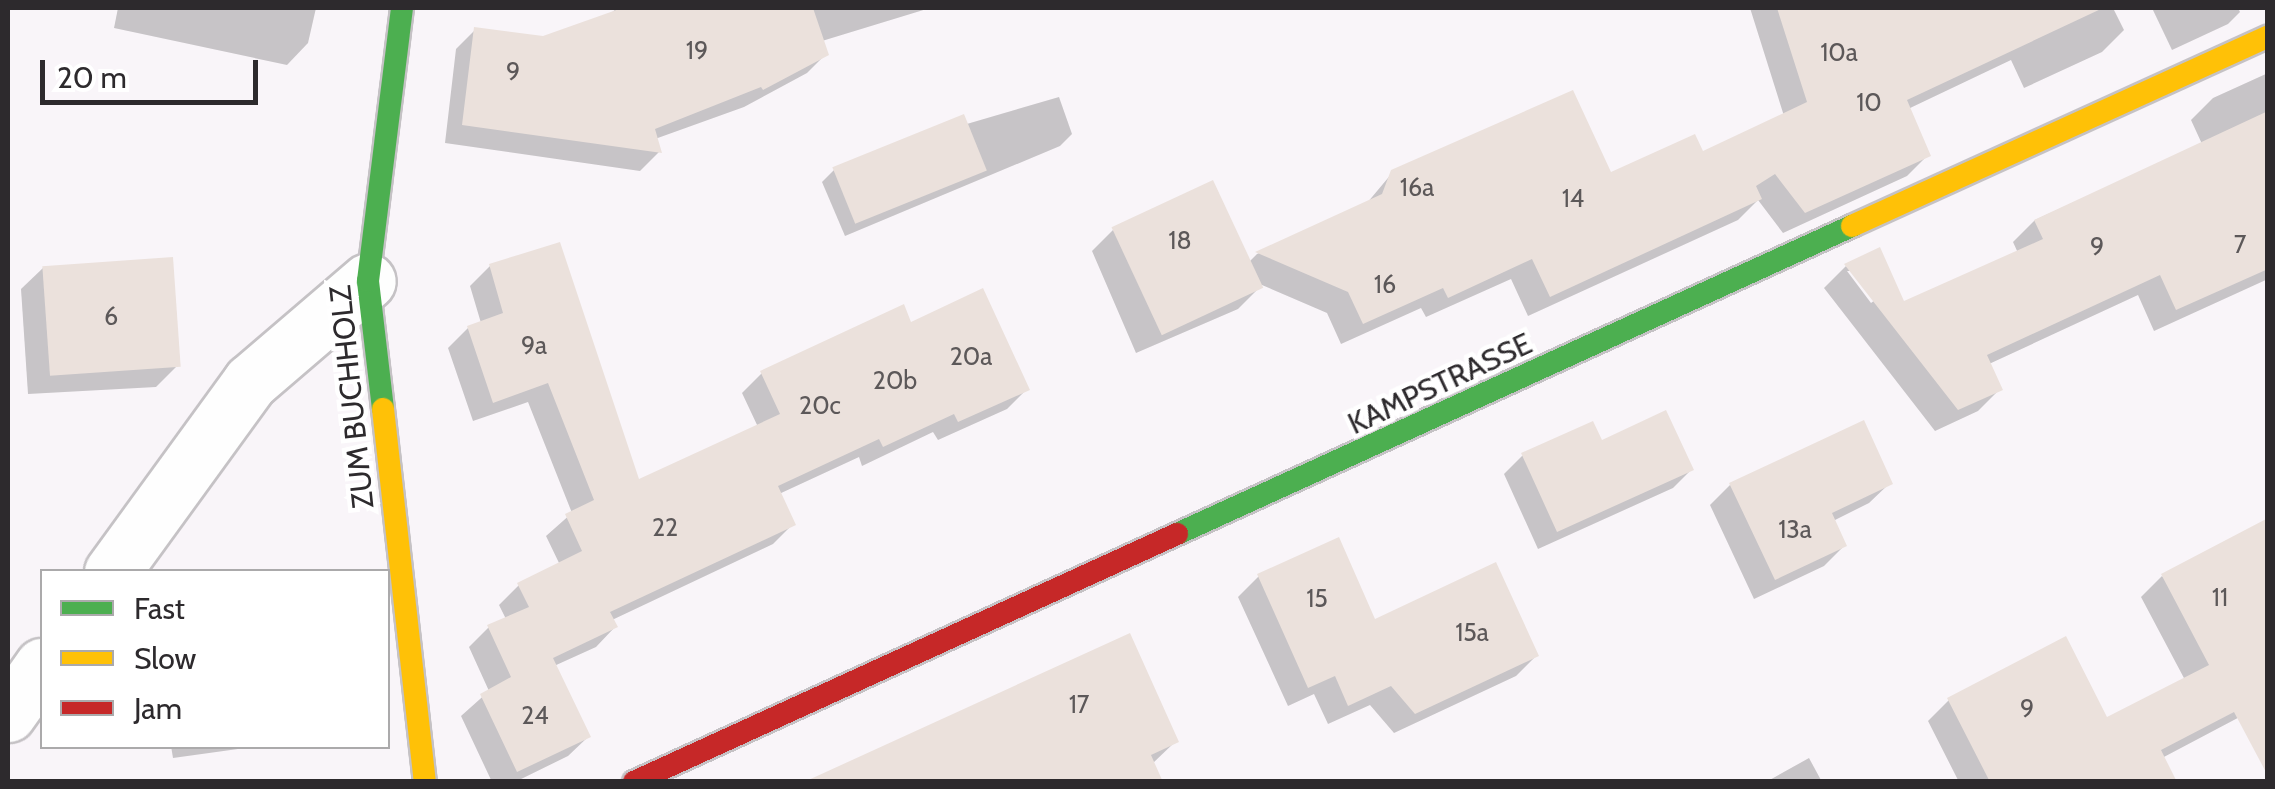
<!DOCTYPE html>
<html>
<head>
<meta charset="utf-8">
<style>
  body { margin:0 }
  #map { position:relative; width:2275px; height:789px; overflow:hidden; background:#f9f5f9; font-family:Cabin,sans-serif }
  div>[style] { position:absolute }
  .shadow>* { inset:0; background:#0003 }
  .building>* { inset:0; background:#ebe1dc; transform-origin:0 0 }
  .roads { filter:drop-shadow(2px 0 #c5c2c5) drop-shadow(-2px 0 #c5c2c5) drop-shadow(0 2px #c5c2c5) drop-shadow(0 -2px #c5c2c5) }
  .street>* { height:55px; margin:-27.5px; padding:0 27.5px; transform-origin:27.5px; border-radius:27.5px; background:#fefefe }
  .fast>* { height:22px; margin:-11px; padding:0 11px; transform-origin:11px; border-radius:11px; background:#4caf50 }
  .slow>* { height:22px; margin:-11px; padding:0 11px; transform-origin:11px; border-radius:11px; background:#ffc107 }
  .jam>* { height:22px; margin:-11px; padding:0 11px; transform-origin:11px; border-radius:11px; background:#c62828 }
  span { translate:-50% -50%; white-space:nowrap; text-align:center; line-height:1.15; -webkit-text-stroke:9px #fff; paint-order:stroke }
  .number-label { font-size:25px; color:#5c5859 }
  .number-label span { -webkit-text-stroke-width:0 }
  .street-label { font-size:30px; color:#2d2a2d }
  .frame { position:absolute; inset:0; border:10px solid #2d2a2d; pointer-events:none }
  .legend { position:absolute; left:40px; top:569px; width:350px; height:180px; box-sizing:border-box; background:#fff; border:2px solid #abaaab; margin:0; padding:12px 18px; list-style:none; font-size:30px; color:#2d2a2d }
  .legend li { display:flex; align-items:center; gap:20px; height:50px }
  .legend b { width:50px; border:2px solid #abaaab }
  .scale { position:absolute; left:40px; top:60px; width:218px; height:45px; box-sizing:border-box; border:5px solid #2d2a2d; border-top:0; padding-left:12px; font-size:30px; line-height:35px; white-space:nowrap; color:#2d2a2d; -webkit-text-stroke:8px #fff; paint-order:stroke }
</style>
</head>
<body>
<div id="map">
  <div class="shadow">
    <i style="clip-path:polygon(118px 8px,316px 8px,308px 43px,287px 65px,114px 28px)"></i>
    <i style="clip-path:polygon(617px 8px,930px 8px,822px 41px,826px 54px,807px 73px,744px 107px,655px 139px,659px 152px,640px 171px,445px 143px,456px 49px,475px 30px,543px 38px,610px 14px)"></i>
    <i style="clip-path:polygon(1750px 8px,2113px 8px,2124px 30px,2102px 52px,2024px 88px,2011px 60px,1908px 109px,1928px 155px,1907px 176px,1783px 233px,1758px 200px,1738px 220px,1528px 316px,1511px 279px,1426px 317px,1421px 308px,1341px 344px,1327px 313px,1262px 285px,1238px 309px,1136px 353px,1092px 251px,1113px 230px,1248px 263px,1257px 254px,1367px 203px,1393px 172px,1609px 175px,1702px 155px,1784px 116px)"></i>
    <i style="clip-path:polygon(2152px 8px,2238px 8px,2240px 12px,2228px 24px,2172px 50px)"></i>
    <i style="clip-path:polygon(evenodd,2268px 73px,2268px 279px,2154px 331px,2138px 295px,1989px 364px,2000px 389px,1978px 411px,1935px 431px,1824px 288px,1846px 266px,1903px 305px,2018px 253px,2013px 242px,2035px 220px,2202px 144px,2191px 120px,2213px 98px,2268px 73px,1847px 271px,1853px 271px,1875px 300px,1871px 303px,1847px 271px)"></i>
    <i style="clip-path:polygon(1059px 97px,1072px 134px,1060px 146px,845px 236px,822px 182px,834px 170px,895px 145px)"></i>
    <i style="clip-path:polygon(490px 266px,638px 483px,758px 427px,742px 393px,762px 373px,910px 325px,1027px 389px,1007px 409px,938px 440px,933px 432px,862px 466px,859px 457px,779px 494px,793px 524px,773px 544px,612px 620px,615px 627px,596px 647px,554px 666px,588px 737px,568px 756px,515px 782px,492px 782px,461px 716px,489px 691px,469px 647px,489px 627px,506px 619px,499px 605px,519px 585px,560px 565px,546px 536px,572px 513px,528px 402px,473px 421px,448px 348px,468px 328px,481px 323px,470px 286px)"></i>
    <i style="clip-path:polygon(43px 268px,177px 366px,156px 387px,28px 394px,21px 289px)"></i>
    <i style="clip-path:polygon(1592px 424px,1601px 444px,1691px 470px,1673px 488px,1538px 549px,1504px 474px,1522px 456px)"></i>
    <i style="clip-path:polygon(1890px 483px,1869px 503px,1833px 521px,1844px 546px,1824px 566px,1754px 599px,1710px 505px,1730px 485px)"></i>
    <i style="clip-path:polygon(1259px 576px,1374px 622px,1536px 656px,1516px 676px,1394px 733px,1370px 705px,1328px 724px,1314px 694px,1288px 706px,1238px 597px)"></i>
    <i style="clip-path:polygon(2162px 576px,2268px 702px,2162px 758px,2174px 782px,1959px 782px,1928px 721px,1949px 700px,2106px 720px,2185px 680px,2141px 597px)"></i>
    <i style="clip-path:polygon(1176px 741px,1152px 764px,830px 782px)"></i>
    <i style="clip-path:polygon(171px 746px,259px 746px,173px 758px)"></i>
    <i style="clip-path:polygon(1809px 758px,1822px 782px,1766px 782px)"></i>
  </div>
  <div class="building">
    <i style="clip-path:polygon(622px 8px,813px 8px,829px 55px,763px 90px,761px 87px,655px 129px,662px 153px,462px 125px,474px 27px,543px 36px)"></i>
    <i style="clip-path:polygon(1777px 8px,2103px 8px,1907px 100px,1931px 156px,1805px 213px,1775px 174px,1756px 186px,1762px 199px,1550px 297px,1532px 259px,1448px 298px,1443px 288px,1363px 324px,1348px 292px,1255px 252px,1382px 194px,1391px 170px,1573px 90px,1611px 172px,1695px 134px,1703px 151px,1807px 102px)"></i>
    <i style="clip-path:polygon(2268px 111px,2268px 269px,2176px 310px,2160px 275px,1987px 355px,2003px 390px,1958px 410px,1844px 264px,1880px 247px,1904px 301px,2043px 239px,2034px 220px)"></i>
    <i style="left:964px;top:114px;width:61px;height:142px;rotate:68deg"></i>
    <i style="left:1213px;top:180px;width:119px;height:112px;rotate:65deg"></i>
    <i style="clip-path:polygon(560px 242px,639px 479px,780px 414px,760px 371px,904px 304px,911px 322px,983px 288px,1030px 390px,958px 422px,954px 414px,883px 447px,879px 439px,778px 486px,796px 525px,610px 612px,618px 627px,553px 658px,591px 737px,517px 772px,480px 694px,511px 677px,487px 625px,529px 607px,517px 583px,582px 551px,565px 514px,594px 500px,548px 383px,493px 403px,467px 326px,503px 313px,489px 264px)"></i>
    <i style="left:173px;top:257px;width:110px;height:131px;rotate:86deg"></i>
    <i style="clip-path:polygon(1666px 410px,1694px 470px,1557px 532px,1521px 453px,1593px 421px,1602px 440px)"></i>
    <i style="clip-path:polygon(1864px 420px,1893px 484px,1832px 513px,1847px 546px,1775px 580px,1729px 483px)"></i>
    <i style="clip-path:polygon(2268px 518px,2268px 776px,2234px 712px,2161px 750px,2177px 782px,1990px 782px,1947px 698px,2066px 636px,2107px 717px,2209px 665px,2161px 574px)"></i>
    <i style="clip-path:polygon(1339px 537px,1375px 619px,1496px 562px,1539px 656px,1415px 714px,1391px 686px,1348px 706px,1335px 676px,1308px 688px,1257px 574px)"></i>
    <i style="clip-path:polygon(1130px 633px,1179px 742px,1151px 755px,1163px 782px,804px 782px)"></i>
  </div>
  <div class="roads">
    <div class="street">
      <i style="left:112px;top:572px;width:235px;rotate:-54deg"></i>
      <i style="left:250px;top:382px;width:155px;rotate:-40.6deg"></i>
      <i style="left:8px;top:714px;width:59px;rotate:-54.7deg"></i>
    </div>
    <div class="fast">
      <i style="left:383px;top:409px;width:129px;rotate:-96.7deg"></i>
      <i style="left:368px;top:281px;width:275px;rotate:-82.9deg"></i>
      <i style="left:1177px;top:534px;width:742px;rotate:-24.53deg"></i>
    </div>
    <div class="slow">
      <i style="left:1852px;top:226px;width:457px;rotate:-24.5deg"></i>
      <i style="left:383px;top:409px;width:375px;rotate:83.6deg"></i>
    </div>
    <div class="jam">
      <i style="left:634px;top:782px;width:597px;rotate:-24.55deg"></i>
    </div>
  </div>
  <div class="number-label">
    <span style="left:697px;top:50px">19</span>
    <span style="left:1839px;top:52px">10a</span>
    <span style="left:513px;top:71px">9</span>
    <span style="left:1869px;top:102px">10</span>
    <span style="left:1417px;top:187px">16a</span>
    <span style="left:1573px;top:198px">14</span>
    <span style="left:1180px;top:240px">18</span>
    <span style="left:2240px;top:244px">7</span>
    <span style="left:2097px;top:246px">9</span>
    <span style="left:1385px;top:284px">16</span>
    <span style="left:111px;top:316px">6</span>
    <span style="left:534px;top:345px">9a</span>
    <span style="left:971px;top:356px">20a</span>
    <span style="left:895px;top:380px">20b</span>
    <span style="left:820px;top:405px">20c</span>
    <span style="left:665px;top:527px">22</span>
    <span style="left:1795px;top:529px">13a</span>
    <span style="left:2220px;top:597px">11</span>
    <span style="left:1317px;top:598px">15</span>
    <span style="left:1472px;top:632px">15a</span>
    <span style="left:1079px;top:704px">17</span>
    <span style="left:2027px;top:708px">9</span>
    <span style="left:535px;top:715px">24</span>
  </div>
  <div class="street-label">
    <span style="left:1440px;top:384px;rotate:-25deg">KAMPSTRASSE</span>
    <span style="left:352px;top:397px;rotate:-96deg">ZUM BUCHHOLZ</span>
  </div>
  <div class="frame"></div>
  <ul class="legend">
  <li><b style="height:12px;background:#4caf50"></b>Fast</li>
  <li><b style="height:12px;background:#ffc107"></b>Slow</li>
  <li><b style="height:12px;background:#c62828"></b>Jam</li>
  </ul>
  <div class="scale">20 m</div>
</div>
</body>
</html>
